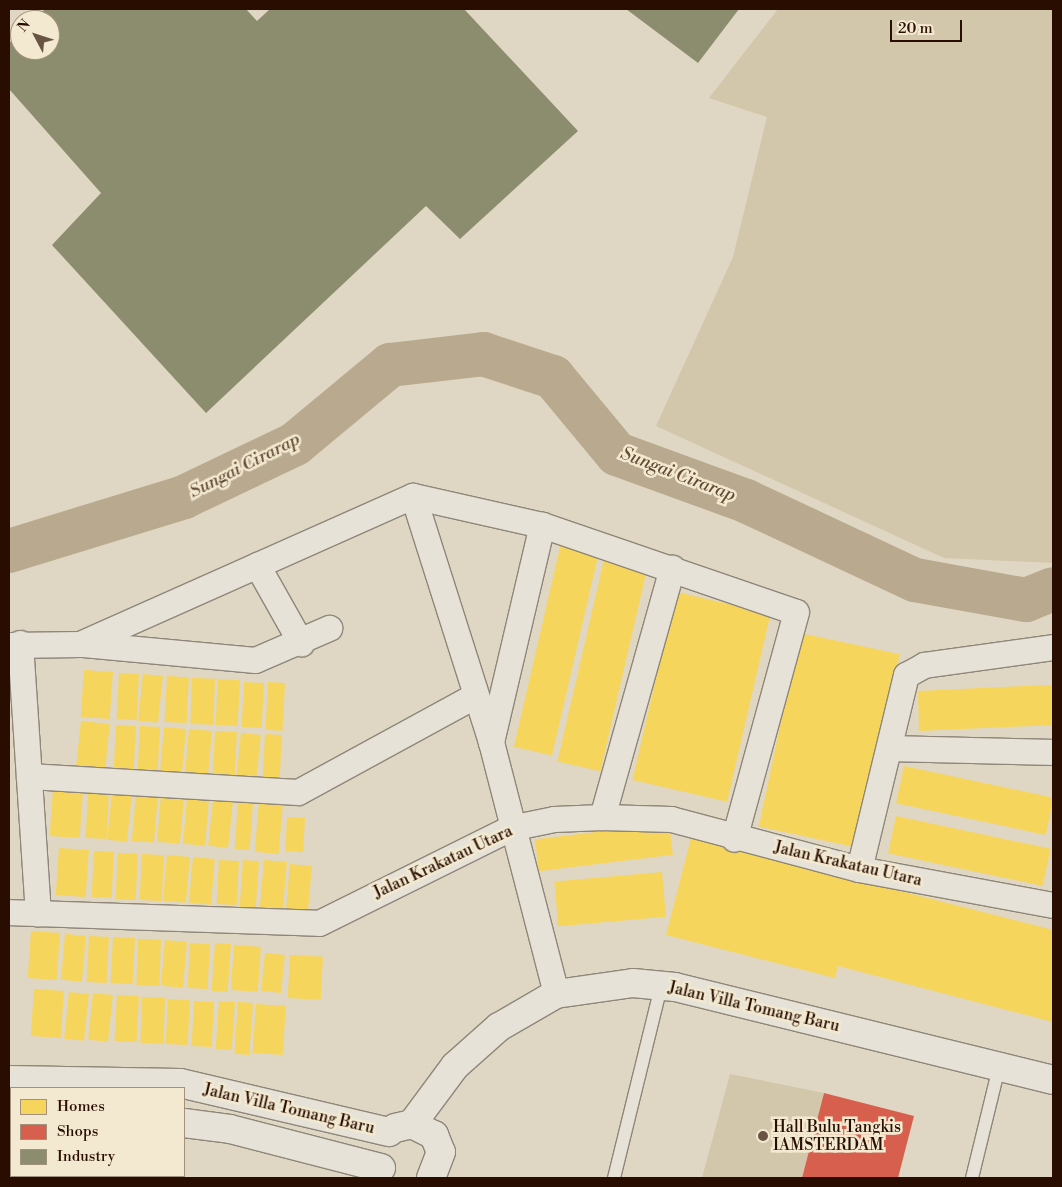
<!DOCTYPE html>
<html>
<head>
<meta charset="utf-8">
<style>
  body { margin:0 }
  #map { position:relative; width:1062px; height:1187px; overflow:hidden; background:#dfd7c3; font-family:"Libre Bodoni",serif }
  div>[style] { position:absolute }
  .green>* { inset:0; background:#d3c7ab }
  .homes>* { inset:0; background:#f6d55c; transform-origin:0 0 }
  .shops>* { inset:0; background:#d6604d }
  .industry>* { inset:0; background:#8c8c6e }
  .river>* { height:44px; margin:-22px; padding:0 22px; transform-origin:22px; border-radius:22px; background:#b9aa8f }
  .roads { filter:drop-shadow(1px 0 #8e8679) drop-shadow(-1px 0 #8e8679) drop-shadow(0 1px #8e8679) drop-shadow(0 -1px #8e8679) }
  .service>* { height:12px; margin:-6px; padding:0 6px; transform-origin:6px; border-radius:6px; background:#e6e2d7 }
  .minor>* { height:25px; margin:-12.5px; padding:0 12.5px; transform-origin:12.5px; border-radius:12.5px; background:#e6e2d7 }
  .tertiary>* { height:28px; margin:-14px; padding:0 14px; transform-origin:14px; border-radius:14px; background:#e6e2d7 }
  .dots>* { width:14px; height:14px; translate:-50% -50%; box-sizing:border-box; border:2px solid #f2e9d0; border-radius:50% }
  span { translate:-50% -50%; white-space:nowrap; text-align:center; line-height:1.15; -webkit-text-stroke:5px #f2e9d0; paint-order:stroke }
  .street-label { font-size:16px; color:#290d00 }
  .poi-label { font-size:16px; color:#290d00 }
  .left { translate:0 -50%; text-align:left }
  .water-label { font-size:18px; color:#634b36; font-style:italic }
  .frame { position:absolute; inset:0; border:10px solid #290d00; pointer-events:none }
  .legend { position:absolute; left:10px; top:1087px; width:175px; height:90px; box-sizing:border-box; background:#f2e9d0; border:1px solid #a2917d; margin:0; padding:6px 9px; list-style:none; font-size:15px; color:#290d00 }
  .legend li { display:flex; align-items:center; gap:10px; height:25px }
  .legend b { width:25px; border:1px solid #a2917d }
  .north { position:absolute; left:10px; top:10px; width:50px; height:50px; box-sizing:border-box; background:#f2e9d0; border:1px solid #a2917d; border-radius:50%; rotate:310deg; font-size:14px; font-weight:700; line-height:20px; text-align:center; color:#290d00 }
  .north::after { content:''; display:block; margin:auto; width:18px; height:22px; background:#695444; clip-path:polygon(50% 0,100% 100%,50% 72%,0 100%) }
  .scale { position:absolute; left:890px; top:20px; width:72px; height:22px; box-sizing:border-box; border:2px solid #290d00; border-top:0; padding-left:6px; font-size:15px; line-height:18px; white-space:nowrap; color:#290d00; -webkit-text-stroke:4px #f2e9d0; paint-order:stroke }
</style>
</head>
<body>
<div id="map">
  <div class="green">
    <i style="clip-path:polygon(778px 9px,1053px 9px,1053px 563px,944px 558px,656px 426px,733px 257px,767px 117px,709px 98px)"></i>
    <i style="clip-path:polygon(730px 1074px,824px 1093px,802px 1178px,702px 1178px)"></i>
  </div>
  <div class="homes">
    <i style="left:561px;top:543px;width:39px;height:209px;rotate:13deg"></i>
    <i style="left:606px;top:551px;width:44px;height:216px;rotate:13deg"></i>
    <i style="left:676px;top:592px;width:97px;height:193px;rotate:13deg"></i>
    <i style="left:800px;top:633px;width:102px;height:198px;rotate:12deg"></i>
    <i style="left:84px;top:670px;width:29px;height:47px;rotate:4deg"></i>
    <i style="left:119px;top:673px;width:20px;height:46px;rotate:3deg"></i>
    <i style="left:143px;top:674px;width:20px;height:47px;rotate:6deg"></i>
    <i style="left:167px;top:676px;width:22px;height:46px;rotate:3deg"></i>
    <i style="left:192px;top:678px;width:23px;height:46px;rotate:2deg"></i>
    <i style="left:218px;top:679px;width:22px;height:46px;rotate:3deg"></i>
    <i style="left:244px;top:682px;width:20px;height:45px;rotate:3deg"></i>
    <i style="left:268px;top:682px;width:17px;height:48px;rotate:3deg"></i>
    <i style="clip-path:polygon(1046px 685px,1053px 685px,1053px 725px,919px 731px,918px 691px)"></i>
    <i style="left:81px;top:721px;width:29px;height:47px;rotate:6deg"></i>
    <i style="left:116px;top:725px;width:20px;height:46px;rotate:3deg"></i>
    <i style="left:140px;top:726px;width:20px;height:47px;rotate:3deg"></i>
    <i style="left:164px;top:727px;width:22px;height:46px;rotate:5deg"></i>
    <i style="left:189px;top:729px;width:23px;height:46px;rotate:5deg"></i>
    <i style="left:215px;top:731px;width:22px;height:46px;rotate:3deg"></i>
    <i style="left:241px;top:733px;width:20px;height:45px;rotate:6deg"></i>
    <i style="left:265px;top:734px;width:17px;height:48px;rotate:3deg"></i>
    <i style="left:904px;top:766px;width:153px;height:38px;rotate:12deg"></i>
    <i style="left:53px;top:789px;width:30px;height:47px;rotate:4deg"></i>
    <i style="left:88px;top:792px;width:21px;height:46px;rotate:3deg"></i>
    <i style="left:112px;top:793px;width:20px;height:47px;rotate:6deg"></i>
    <i style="left:136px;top:794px;width:22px;height:47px;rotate:5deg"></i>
    <i style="left:161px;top:796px;width:23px;height:46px;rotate:5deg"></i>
    <i style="left:187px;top:798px;width:22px;height:46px;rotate:5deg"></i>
    <i style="left:213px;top:800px;width:20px;height:46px;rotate:6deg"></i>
    <i style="left:238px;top:801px;width:15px;height:48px;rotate:4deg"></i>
    <i style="left:259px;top:802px;width:24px;height:50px;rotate:5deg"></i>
    <i style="left:896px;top:816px;width:158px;height:38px;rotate:12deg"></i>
    <i style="left:287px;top:817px;width:18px;height:34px;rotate:3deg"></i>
    <i style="left:669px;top:823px;width:32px;height:135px;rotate:83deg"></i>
    <i style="clip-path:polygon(691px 838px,1053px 930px,1053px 1022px,838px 966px,835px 978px,666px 935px)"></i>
    <i style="left:59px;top:848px;width:30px;height:47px;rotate:4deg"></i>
    <i style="left:94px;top:851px;width:20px;height:46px;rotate:3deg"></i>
    <i style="left:118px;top:853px;width:20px;height:46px;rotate:3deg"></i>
    <i style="left:142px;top:854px;width:22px;height:46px;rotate:3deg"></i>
    <i style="left:167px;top:855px;width:23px;height:46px;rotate:5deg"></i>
    <i style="left:193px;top:857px;width:22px;height:46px;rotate:5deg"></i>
    <i style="left:219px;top:860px;width:20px;height:44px;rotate:3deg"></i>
    <i style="left:243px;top:860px;width:16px;height:48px;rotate:4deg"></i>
    <i style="left:264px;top:860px;width:23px;height:50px;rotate:5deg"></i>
    <i style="left:290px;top:864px;width:22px;height:49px;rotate:5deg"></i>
    <i style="left:662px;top:872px;width:45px;height:108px;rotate:85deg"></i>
    <i style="left:31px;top:931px;width:29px;height:47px;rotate:4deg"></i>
    <i style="left:65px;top:934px;width:21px;height:46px;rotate:5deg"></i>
    <i style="left:89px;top:936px;width:20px;height:46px;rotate:3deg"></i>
    <i style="left:113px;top:937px;width:22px;height:46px;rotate:3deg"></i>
    <i style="left:138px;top:939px;width:23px;height:46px;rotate:2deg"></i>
    <i style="left:165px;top:940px;width:22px;height:46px;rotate:5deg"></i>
    <i style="left:190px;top:943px;width:20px;height:45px;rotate:3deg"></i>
    <i style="left:215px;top:943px;width:16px;height:48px;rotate:4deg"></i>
    <i style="left:234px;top:945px;width:27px;height:45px;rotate:4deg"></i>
    <i style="left:265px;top:953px;width:20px;height:38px;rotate:6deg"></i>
    <i style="left:290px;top:955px;width:33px;height:43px;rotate:3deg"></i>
    <i style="left:34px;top:989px;width:30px;height:47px;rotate:4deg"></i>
    <i style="left:69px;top:992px;width:20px;height:47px;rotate:6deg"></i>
    <i style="left:93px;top:993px;width:20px;height:47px;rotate:6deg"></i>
    <i style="left:117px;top:995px;width:22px;height:46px;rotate:3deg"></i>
    <i style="left:142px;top:997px;width:23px;height:46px;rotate:2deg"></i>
    <i style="left:168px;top:999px;width:22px;height:45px;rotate:3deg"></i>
    <i style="left:194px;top:1001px;width:20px;height:45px;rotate:3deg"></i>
    <i style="left:219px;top:1001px;width:16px;height:48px;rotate:4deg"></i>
    <i style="left:238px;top:1002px;width:15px;height:52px;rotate:4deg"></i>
    <i style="left:256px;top:1004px;width:30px;height:49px;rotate:4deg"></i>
  </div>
  <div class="shops">
    <i style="clip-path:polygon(824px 1093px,914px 1116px,898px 1178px,802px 1178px)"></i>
  </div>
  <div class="industry">
    <i style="clip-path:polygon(45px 9px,246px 9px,257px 21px,270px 9px,464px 9px,578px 131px,460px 239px,426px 206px,206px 413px,52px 245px,101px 193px,9px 89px,9px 43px,20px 33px,20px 50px,50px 50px,50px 20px,34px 20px)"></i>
    <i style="clip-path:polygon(626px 9px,739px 9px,698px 63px)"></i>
  </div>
  <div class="river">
    <i style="left:9px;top:551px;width:183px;rotate:-17.1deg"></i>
    <i style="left:184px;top:497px;width:123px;rotate:-25.5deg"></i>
    <i style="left:295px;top:444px;width:124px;rotate:-39.7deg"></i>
    <i style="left:390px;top:365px;width:94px;rotate:-6.7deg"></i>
    <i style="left:483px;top:354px;width:74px;rotate:18.2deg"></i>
    <i style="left:553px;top:377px;width:100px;rotate:50.3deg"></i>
    <i style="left:617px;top:454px;width:137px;rotate:20deg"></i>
    <i style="left:746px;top:501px;width:187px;rotate:25.1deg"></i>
    <i style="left:915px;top:580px;width:113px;rotate:10.2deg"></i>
    <i style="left:1026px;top:600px;width:29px;rotate:-22deg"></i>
  </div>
  <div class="roads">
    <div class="service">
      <i style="left:614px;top:1178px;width:198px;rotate:-76.2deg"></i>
      <i style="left:972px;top:1178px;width:114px;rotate:-76.3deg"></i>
    </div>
    <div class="minor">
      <i style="left:413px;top:496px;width:258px;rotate:72.4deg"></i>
      <i style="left:491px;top:742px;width:260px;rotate:75.5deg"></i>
      <i style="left:257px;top:565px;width:90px;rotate:60.6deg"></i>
      <i style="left:20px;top:643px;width:271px;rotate:86.2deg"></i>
      <i style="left:83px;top:644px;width:173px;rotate:5.3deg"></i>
      <i style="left:255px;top:660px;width:81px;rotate:-23.4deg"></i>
      <i style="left:9px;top:645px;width:71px;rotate:-0.8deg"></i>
      <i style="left:80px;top:644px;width:364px;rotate:-24deg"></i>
      <i style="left:413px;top:496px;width:132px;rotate:12.7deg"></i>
      <i style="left:542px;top:525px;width:268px;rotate:18.9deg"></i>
      <i style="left:796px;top:612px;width:235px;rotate:105.3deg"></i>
      <i style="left:491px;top:742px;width:223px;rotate:-76.8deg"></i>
      <i style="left:889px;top:748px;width:164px;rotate:1.4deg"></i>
      <i style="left:29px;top:776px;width:269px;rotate:3.4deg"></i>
      <i style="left:298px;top:792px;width:200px;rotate:-28.6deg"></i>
      <i style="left:602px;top:817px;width:259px;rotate:-74.3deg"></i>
      <i style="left:859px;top:869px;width:200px;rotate:-76.4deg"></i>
      <i style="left:906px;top:675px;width:21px;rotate:-29deg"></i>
      <i style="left:924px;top:665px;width:130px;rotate:-7.9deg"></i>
      <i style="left:9px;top:912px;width:310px;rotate:2deg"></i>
      <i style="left:319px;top:923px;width:213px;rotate:-26.4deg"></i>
      <i style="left:510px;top:828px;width:45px;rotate:-11.6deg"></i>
      <i style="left:554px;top:819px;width:48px;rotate:-2.4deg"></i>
      <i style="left:602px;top:817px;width:69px;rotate:1.7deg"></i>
      <i style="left:671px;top:819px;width:195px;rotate:14.9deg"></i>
      <i style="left:859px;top:869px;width:197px;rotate:10.5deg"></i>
    </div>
    <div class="tertiary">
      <i style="left:9px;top:1080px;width:171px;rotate:1deg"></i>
      <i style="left:180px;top:1083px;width:215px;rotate:13.2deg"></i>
      <i style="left:9px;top:1116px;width:2px"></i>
      <i style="left:184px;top:1123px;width:46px;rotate:7.4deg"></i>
      <i style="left:230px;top:1129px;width:156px;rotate:14.5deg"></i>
      <i style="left:412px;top:1124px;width:72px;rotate:-53.4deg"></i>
      <i style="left:455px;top:1066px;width:59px;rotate:-41.6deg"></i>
      <i style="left:499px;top:1027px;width:66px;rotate:-30.1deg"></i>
      <i style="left:556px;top:994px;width:78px;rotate:-8.1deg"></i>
      <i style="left:633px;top:983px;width:42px;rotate:5.4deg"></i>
      <i style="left:675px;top:987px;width:389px;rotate:13.8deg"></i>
      <i style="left:395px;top:1128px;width:17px;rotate:-13deg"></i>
      <i style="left:412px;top:1124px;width:25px;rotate:27deg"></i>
      <i style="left:434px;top:1135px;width:18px;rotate:68deg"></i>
      <i style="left:441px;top:1152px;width:28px;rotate:111deg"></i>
    </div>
  </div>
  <div class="dots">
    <i style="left:763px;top:1136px;background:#695444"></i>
  </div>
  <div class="street-label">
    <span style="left:443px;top:862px;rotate:-25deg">Jalan Krakatau Utara</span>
    <span style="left:848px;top:864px;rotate:13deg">Jalan Krakatau Utara</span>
    <span style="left:754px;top:1007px;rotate:13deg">Jalan Villa Tomang Baru</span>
    <span style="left:289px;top:1109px;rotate:13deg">Jalan Villa Tomang Baru</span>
  </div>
  <div class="poi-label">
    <span class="left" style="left:773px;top:1136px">Hall Bulu Tangkis<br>IAMSTERDAM</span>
  </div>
  <div class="water-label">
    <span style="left:245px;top:466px;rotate:-27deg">Sungai Cirarap</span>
    <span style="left:678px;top:475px;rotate:21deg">Sungai Cirarap</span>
  </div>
  <div class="frame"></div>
  <ul class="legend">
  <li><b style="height:14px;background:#f6d55c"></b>Homes</li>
  <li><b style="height:14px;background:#d6604d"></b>Shops</li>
  <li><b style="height:14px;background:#8c8c6e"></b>Industry</li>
  </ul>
  <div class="north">N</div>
  <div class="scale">20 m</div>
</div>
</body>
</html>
